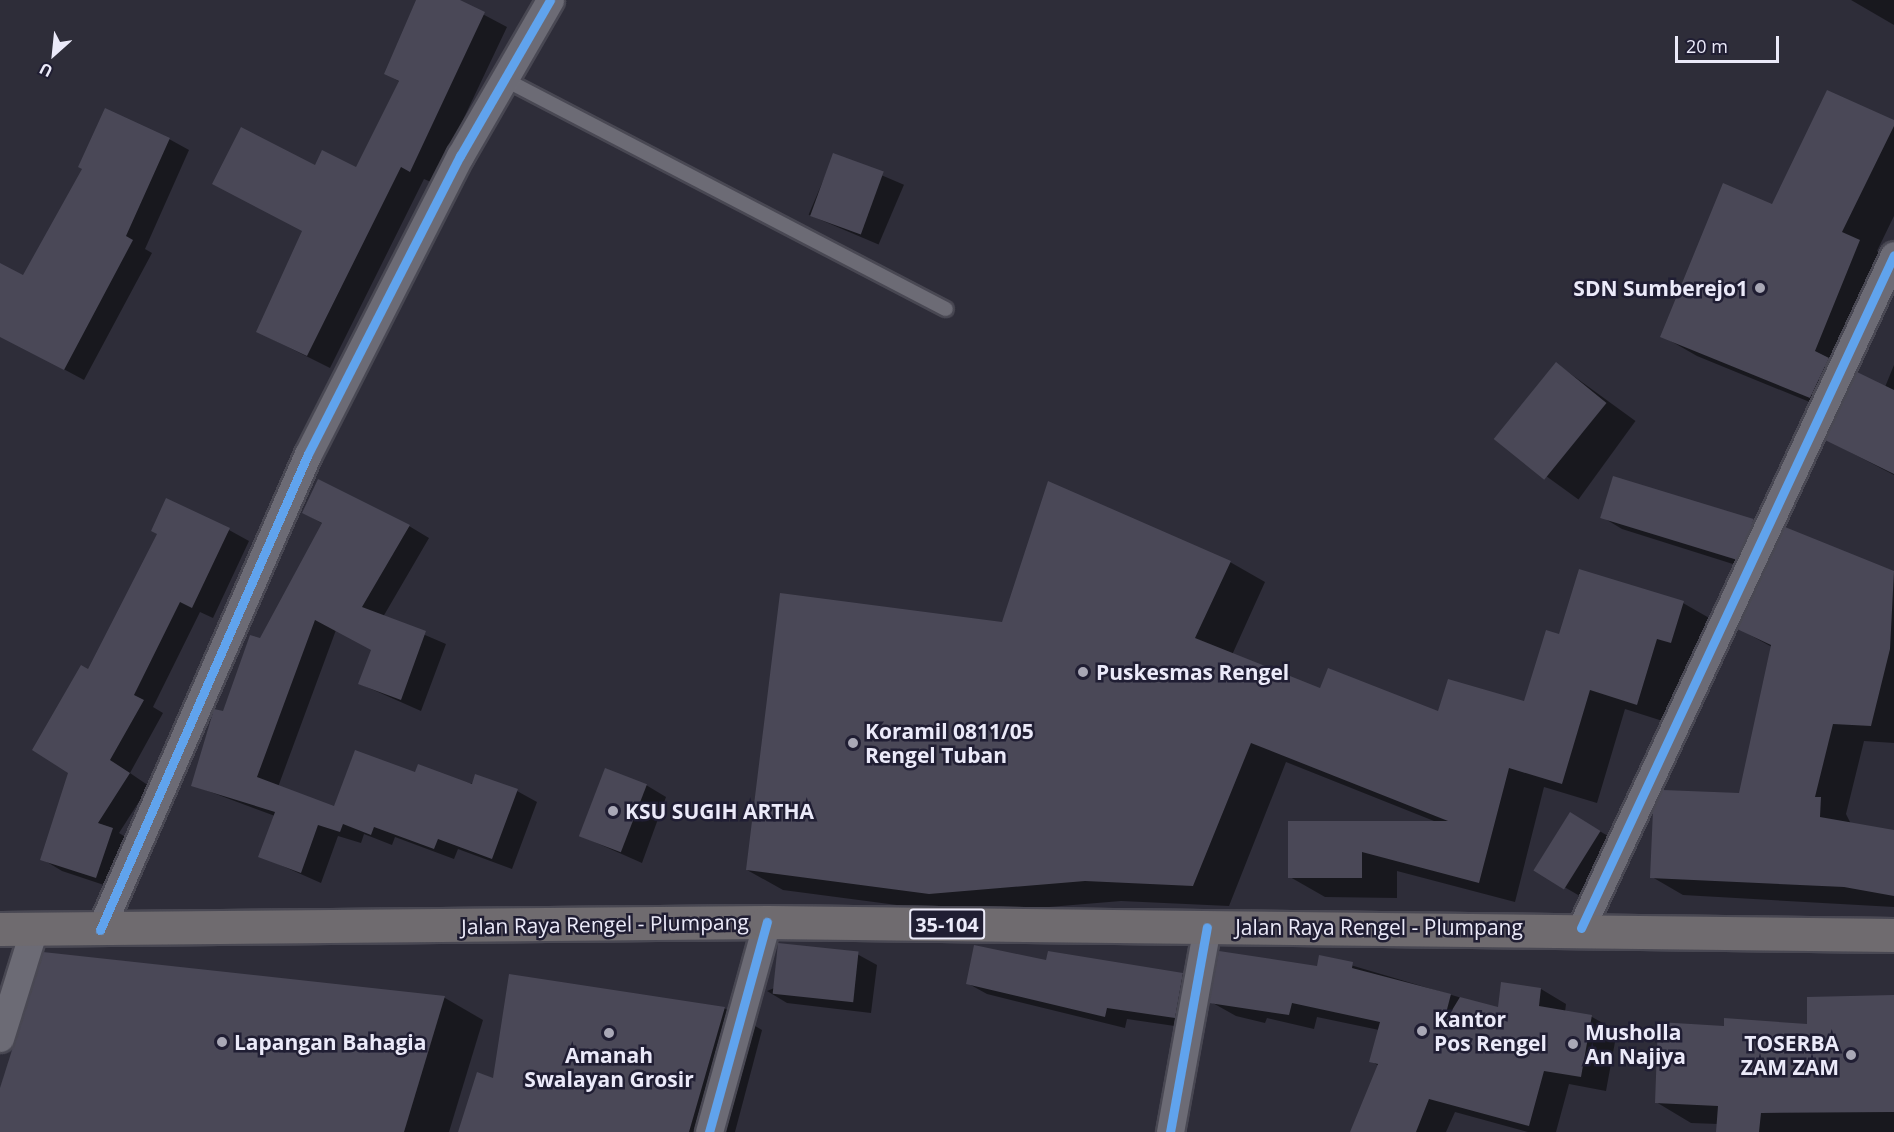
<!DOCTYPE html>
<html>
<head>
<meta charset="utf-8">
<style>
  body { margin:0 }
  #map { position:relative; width:1894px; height:1132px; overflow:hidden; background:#2e2d39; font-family:"Open Sans",sans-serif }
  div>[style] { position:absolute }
  .shadow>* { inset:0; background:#0007; transform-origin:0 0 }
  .building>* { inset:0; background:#4a4857; transform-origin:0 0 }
  .roads { filter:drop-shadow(2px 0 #494853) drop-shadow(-2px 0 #494853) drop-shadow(0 2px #494853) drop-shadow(0 -2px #494853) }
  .lane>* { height:14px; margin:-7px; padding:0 7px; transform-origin:7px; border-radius:7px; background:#6c6b75 }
  .street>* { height:27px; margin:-13.5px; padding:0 13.5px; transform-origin:13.5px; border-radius:13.5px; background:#6c6b75 }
  .primary>* { height:33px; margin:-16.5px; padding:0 16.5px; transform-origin:16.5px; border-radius:16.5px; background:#6f6b6f }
  .cycleway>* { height:9px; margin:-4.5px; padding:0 4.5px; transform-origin:4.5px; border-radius:4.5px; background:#60a3ed }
  .dots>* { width:16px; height:16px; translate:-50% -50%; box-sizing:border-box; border:3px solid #201e33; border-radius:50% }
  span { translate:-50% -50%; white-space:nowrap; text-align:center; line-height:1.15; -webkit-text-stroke:5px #201e33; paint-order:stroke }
  .shield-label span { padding:2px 4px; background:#201e33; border:2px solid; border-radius:4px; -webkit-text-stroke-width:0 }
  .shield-label { font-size:20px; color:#ebeaf9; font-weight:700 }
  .poi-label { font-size:21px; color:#ebeaf9; font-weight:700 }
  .right { translate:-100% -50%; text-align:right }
  .left { translate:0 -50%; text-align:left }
  .street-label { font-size:21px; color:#ebeaf9 }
  .north { position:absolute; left:24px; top:24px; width:60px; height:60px; -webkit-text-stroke:4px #201e33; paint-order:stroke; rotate:207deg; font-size:16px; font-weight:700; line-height:24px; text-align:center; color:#ebeaf9 }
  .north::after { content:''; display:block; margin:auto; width:21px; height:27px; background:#ebeaf9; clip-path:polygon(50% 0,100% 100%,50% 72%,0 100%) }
  .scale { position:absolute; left:1675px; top:36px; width:104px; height:27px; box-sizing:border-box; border:3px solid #ebeaf9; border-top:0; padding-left:8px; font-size:18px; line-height:21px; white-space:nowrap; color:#ebeaf9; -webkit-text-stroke:4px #201e33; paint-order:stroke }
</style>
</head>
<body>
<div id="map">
  <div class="shadow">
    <i style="clip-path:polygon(418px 0,456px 0,507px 27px,433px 183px,424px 179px,330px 368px,258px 332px,304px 231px,214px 184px,316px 167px,356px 169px,400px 82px,386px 74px)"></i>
    <i style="clip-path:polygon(1851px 0,1894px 0,1894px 25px)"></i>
    <i style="clip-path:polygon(1894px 122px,1894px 216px,1877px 251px,1894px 261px,1849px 372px,1885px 387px,1894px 365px,1894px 475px,1827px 440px,1839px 414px,1697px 356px,1662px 336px,1773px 205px)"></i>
    <i style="clip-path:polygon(169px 139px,189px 150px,145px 249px,152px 253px,84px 380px,0 335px,0 265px,23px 277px)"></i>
    <i style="left:834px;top:155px;width:76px;height:65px;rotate:23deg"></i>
    <i style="left:1557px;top:364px;width:97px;height:97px;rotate:36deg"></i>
    <i style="clip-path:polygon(1614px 478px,1753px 522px,1773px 533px,1755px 571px,1622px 529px,1602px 517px)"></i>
    <i style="clip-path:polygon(304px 513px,409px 526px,429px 538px,383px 617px,446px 644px,421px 711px,360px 684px,372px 650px,336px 630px,278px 787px,335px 808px,415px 774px,517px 791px,537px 802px,512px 869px,458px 849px,454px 859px,395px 837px,392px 845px,364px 834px,361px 843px,338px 836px,321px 883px,260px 856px,275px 816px,192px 785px,323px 524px)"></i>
    <i style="clip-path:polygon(1786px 529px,1894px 572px,1894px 743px,1864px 741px,1846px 814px,1851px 824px,1894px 832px,1894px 907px,1683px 895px,1652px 877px,1740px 795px,1772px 647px,1739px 629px)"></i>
    <i style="clip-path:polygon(229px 530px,249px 541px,213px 618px,200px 612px,153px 707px,163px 713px,130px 773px,149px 786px,119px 833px,132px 841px,116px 889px,62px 871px,42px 859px,70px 773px,89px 671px)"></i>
    <i style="clip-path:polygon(1230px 562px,1265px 582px,1232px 655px,1321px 690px,1439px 713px,1525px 703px,1560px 636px,1683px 603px,1718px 623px,1672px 724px,1625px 709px,1597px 803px,1544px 787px,1515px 902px,1397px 871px,1397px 898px,1325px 897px,1290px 877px,1439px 823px,1286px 762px,1229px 906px,1121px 901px,965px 914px,783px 890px,747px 870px,1003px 623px)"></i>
    <i style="clip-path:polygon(646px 785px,666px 797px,642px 863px,581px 836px)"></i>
    <i style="left:1570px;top:814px;width:58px;height:66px;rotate:30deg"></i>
    <i style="clip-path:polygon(44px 953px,445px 998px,483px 1020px,449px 1132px,0 1132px,0 1094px)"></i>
    <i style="clip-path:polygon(857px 954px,877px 965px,871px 1013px,787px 1003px,767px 991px)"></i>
    <i style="clip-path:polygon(1320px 956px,1499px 1009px,1541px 989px,1566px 1004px,1565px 1012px,1592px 1017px,1617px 1031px,1606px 1091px,1569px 1084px,1556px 1132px,1528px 1132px,1455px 1112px,1446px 1132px,1352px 1132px,1379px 1066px,1371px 1061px,1379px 1030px,1317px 1017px,1314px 1029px,1267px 1018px,1265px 1023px,1236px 1016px,1211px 1002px,1318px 968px)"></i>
    <i style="clip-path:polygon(1047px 962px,1182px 974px,1202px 986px,1195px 1029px,1127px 1019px,1125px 1028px,987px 994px,967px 983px)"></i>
    <i style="clip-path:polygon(1894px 997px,1894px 1132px,1718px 1132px,1718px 1124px,1691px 1123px,1656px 1102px,1725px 1027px,1809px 1026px)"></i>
    <i style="clip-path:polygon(724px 1008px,762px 1030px,735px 1132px,460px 1132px,495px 1080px)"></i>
  </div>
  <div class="building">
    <i style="clip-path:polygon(416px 0,460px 0,485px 12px,410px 172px,401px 167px,307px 356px,256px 332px,302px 231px,212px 184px,241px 127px,315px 165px,322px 150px,356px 167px,399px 81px,384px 74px)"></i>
    <i style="clip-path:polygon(1827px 90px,1894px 120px,1894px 126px,1842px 232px,1860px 240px,1815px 351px,1829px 358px,1810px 398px,1660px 337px,1723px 183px,1772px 204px)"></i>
    <i style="clip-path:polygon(105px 108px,170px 138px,126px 236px,133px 240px,64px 370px,0 337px,0 263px,23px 275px,82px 169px,78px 167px)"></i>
    <i style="left:833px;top:153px;width:54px;height:67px;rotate:20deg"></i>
    <i style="left:1556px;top:362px;width:65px;height:99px;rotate:39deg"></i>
    <i style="clip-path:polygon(1857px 372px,1894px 390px,1894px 474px,1825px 440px)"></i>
    <i style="left:1613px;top:476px;width:147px;height:44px;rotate:17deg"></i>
    <i style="clip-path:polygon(318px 479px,410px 525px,362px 607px,426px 631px,401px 700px,358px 684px,371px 650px,315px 620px,257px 777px,334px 806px,355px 750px,415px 772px,418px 764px,472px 784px,475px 774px,518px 789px,492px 859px,438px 839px,434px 849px,374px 827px,371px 835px,343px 824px,340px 832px,318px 825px,301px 873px,258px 857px,275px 812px,191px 786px,214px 709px,223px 711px,250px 635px,260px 638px,322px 523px,302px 513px)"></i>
    <i style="clip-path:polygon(1048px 481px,1231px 561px,1195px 638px,1320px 688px,1328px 668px,1438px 711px,1448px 679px,1524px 701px,1546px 630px,1559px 634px,1579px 569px,1684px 601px,1671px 643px,1657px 639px,1637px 705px,1590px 690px,1562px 784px,1509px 768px,1479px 883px,1362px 852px,1362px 878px,1288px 878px,1288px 821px,1448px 821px,1251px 743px,1193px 886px,1085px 881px,929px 894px,746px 870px,780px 593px,1002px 622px)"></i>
    <i style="clip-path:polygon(166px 498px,230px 528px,192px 608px,180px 602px,134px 695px,144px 700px,110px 760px,130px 773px,98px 823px,113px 828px,96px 878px,40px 860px,68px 773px,32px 750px,81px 665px,88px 669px,157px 534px,151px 531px)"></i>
    <i style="clip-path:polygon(1785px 527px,1894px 571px,1890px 649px,1871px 726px,1833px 724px,1815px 797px,1821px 797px,1820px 817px,1894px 830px,1894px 896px,1844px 887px,1650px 878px,1653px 810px,1663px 790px,1739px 793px,1771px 645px,1737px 629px)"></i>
    <i style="left:605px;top:768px;width:45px;height:73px;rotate:21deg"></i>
    <i style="left:1570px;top:812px;width:36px;height:69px;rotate:32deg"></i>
    <i style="left:778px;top:943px;width:81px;height:51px;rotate:6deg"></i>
    <i style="clip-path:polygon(974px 945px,1046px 960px,1048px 951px,1183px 973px,1175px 1018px,1107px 1008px,1105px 1017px,966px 984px)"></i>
    <i style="clip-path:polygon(1219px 951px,1317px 966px,1319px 955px,1353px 962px,1352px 968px,1451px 994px,1443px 1025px,1460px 997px,1498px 1007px,1501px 982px,1541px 988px,1539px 1006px,1592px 1015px,1581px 1077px,1544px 1071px,1529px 1126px,1429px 1099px,1416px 1132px,1350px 1132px,1378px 1064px,1369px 1062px,1380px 1022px,1292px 1003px,1289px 1015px,1209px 1003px)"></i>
    <i style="clip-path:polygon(43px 952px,445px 996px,404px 1132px,0 1132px,0 1088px)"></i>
    <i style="clip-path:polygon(509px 974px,725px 1007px,689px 1132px,458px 1132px,477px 1072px,493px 1078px)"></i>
    <i style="clip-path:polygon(1894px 995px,1894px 1112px,1761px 1113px,1759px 1132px,1716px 1132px,1718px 1106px,1655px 1103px,1658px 1022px,1724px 1026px,1724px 1018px,1807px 1024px,1807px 997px)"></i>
  </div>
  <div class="roads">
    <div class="lane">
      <i style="left:504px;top:79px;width:498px;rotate:27.5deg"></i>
    </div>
    <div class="street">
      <i style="left:1581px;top:928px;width:742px;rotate:-65.06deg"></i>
      <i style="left:100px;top:930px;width:519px;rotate:-66.4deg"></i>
      <i style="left:308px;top:454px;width:335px;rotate:-63deg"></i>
      <i style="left:460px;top:156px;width:180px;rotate:-60deg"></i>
      <i style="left:0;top:1038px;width:114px;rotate:-72.7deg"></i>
      <i style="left:709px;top:1132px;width:218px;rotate:-74.6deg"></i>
      <i style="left:1170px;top:1132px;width:208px;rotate:-79.8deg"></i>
    </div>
    <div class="primary">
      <i style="left:0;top:929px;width:767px;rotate:-0.52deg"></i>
      <i style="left:767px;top:922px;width:1127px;rotate:0.66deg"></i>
    </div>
  </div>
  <div class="cycleway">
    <i style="left:1581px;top:928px;width:742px;rotate:-65.06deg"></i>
    <i style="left:100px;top:930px;width:519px;rotate:-66.4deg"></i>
    <i style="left:308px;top:454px;width:335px;rotate:-63deg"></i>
    <i style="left:460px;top:156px;width:180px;rotate:-60deg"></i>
    <i style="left:709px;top:1132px;width:218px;rotate:-74.6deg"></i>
    <i style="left:1170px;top:1132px;width:208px;rotate:-79.8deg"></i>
  </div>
  <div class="dots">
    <i style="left:1760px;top:288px;background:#a9a8b6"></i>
    <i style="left:1083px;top:672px;background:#a9a8b6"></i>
    <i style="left:853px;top:743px;background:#a9a8b6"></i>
    <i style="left:613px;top:811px;background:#a9a8b6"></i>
    <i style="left:1422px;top:1031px;background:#a9a8b6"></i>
    <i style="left:609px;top:1033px;background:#a9a8b6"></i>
    <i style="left:222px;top:1042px;background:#a9a8b6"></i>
    <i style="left:1573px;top:1044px;background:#a9a8b6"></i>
    <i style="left:1851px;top:1055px;background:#a9a8b6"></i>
  </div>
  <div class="shield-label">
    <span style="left:947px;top:924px">35-104</span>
  </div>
  <div class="poi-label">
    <span class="right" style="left:1748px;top:288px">SDN Sumberejo1</span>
    <span class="left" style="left:1096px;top:672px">Puskesmas Rengel</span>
    <span class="left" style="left:865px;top:743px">Koramil 0811/05<br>Rengel Tuban</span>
    <span class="left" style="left:625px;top:811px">KSU SUGIH ARTHA</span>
    <span class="left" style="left:1434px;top:1031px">Kantor<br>Pos Rengel</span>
    <span class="left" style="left:1585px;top:1044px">Musholla<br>An Najiya</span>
    <span class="left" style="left:234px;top:1042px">Lapangan Bahagia</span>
    <span class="right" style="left:1839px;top:1055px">TOSERBA<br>ZAM ZAM</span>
    <span style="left:609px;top:1067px">Amanah<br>Swalayan Grosir</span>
  </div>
  <div class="street-label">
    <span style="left:605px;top:924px;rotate:-1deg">Jalan Raya Rengel - Plumpang</span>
    <span style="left:1379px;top:927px">Jalan Raya Rengel - Plumpang</span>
  </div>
  <div class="north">U</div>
  <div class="scale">20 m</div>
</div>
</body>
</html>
